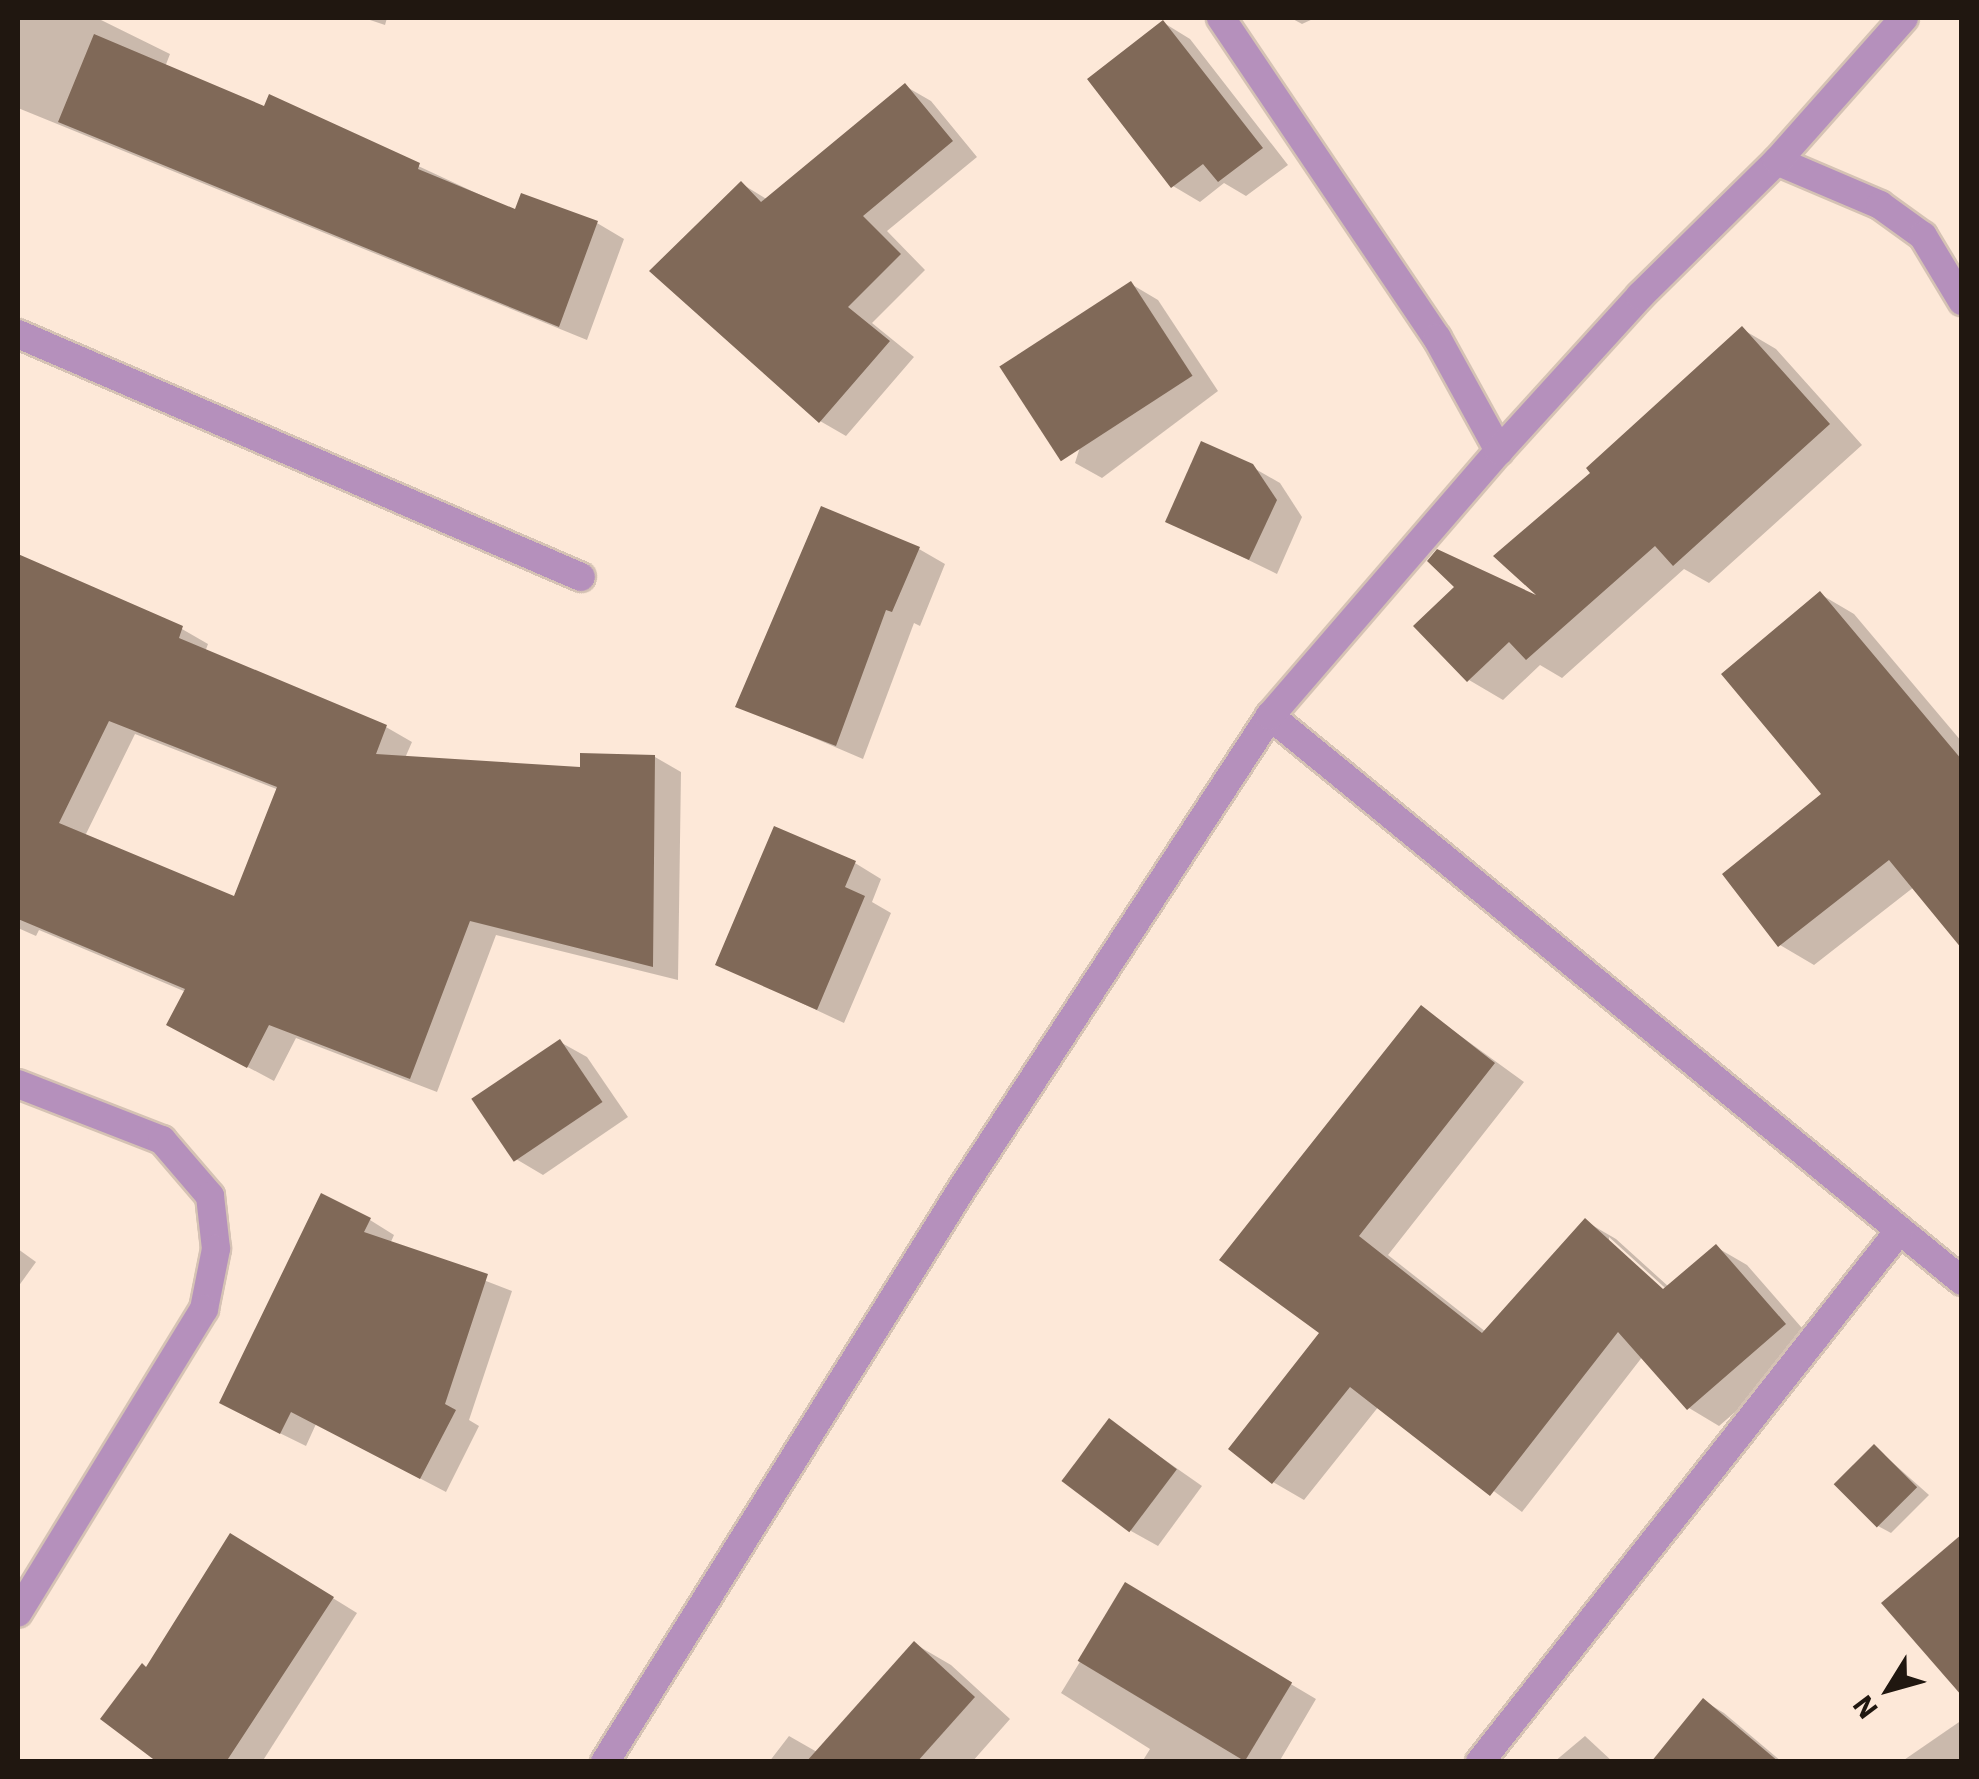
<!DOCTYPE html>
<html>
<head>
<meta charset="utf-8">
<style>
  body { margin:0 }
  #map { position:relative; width:1979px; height:1779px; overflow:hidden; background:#fde8d8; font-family:"IBM Plex Sans",sans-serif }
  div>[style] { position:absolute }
  .shadow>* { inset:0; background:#0003 }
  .building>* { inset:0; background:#806958; transform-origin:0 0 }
  .roads { filter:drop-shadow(2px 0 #d5c2b4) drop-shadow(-2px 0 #d5c2b4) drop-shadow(0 2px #d5c2b4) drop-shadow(0 -2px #d5c2b4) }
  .minor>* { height:28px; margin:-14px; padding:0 14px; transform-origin:14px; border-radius:14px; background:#b590bc }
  span { translate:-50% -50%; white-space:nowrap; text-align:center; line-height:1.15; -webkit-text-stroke:8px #fde8d8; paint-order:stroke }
  .frame { position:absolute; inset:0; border:20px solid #201710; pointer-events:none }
  .north { position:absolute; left:1839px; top:1639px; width:100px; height:100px; -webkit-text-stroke:8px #fde8d8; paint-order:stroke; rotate:233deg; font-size:28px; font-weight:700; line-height:40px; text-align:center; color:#201710 }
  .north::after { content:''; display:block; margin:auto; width:35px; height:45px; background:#201710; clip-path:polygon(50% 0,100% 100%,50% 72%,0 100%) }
</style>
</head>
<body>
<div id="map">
  <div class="shadow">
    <i style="clip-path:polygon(18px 18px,97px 18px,170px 54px,165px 67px,266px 109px,270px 97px,517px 212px,522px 196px,597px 223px,624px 239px,587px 340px,18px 108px)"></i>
    <i style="clip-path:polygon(364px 18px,387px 18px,385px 25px)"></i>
    <i style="clip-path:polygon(1291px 18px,1315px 18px,1302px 24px)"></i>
    <i style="clip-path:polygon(1164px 23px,1190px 39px,1288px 165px,1246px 196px,1224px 183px,1200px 202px,1173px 186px)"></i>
    <i style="clip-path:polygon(905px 86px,931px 101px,977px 157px,887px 231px,925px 270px,872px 323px,914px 357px,846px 436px,820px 421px,742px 184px,768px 200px)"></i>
    <i style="clip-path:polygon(1131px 284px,1158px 300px,1218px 391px,1102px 478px,1075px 463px)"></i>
    <i style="clip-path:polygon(1742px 329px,1776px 349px,1862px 445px,1709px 583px,1684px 569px,1562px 678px,1540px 665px,1503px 700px,1469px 680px,1546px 602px,1594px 474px)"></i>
    <i style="clip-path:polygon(1252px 467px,1280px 483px,1302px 517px,1277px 574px,1168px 521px)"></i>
    <i style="clip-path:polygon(919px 549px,945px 564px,920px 626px,914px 623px,863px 759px,739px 706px)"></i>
    <i style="clip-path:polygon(evenodd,18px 555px,182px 629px,208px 644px,205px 652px,386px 727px,412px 742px,405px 758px,583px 770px,655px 757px,681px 772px,678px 980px,496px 935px,437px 1092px,296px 1038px,274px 1081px,195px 1039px,186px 992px,39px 930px,36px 936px,18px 928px,18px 555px,135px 734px,279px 790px,235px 899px,85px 836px,135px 734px)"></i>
    <i style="clip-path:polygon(1820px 594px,1854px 614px,1962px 742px,1962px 945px,1914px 887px,1814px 965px,1780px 945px,1824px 795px)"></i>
    <i style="clip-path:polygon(855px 863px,881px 879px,872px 902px,891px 913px,844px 1023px,718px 964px)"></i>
    <i style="clip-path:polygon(evenodd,1422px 1008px,1524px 1082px,1388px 1255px,1486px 1332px,1585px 1221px,1616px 1239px,1669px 1287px,1716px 1247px,1747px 1265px,1815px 1343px,1719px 1426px,1689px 1408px,1643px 1356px,1522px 1512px,1379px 1406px,1304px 1500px,1273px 1482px,1422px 1008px,1609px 1237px,1674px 1296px,1671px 1300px,1609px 1244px,1609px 1237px)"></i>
    <i style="clip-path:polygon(560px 1042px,587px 1057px,628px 1117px,543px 1175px,516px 1159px)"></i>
    <i style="clip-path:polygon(370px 1220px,394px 1235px,390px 1244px,512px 1291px,469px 1420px,479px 1426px,446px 1492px,316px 1424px,306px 1446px,247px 1417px)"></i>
    <i style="clip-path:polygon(18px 1249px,36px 1262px,18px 1287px)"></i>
    <i style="clip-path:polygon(1109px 1421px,1202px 1486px,1158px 1546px,1131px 1531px)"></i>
    <i style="clip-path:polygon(1875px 1447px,1929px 1495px,1891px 1533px,1878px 1526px)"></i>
    <i style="clip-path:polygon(255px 1550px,357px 1613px,262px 1762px,161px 1762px,148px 1670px)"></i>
    <i style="clip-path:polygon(1126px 1586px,1316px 1699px,1279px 1762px,1142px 1762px,1150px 1749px,1061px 1693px)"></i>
    <i style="clip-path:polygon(915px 1644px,951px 1665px,1010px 1719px,972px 1762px,769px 1762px,789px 1736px,817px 1752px)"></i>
    <i style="clip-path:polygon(1704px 1701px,1724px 1713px,1782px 1762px,1654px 1762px)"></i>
    <i style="clip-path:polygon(1962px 1720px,1962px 1762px,1901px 1762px)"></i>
    <i style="clip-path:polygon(1585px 1736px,1613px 1762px,1554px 1762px)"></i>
  </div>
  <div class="building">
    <i style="clip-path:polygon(1163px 20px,1263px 148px,1218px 182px,1203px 164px,1171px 188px,1087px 79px)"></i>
    <i style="clip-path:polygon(94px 34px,264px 106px,269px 94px,420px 163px,418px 169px,515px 209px,521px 193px,598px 221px,559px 327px,58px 122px)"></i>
    <i style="clip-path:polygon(905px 83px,953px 141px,863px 216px,901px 254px,848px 307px,890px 341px,819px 423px,649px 271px,741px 181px,761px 202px)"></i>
    <i style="left:1131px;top:281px;width:113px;height:157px;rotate:57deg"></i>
    <i style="clip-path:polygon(1742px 326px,1830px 424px,1673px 566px,1655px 546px,1526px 660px,1509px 642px,1467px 682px,1413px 626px,1454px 587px,1427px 561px,1437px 549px,1536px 595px,1493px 556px,1590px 473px,1586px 468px)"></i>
    <i style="clip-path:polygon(1201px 441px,1253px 464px,1277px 500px,1249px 560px,1165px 522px)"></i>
    <i style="clip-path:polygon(821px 506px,920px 547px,892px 612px,886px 610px,836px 746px,735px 707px)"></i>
    <i style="clip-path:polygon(evenodd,18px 554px,183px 626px,179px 638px,387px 725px,376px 754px,580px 767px,580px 753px,655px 755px,653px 967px,470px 921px,410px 1079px,269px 1025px,247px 1068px,166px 1025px,185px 989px,18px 919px,18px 554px,109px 721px,277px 787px,234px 896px,59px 823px,109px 721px)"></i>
    <i style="clip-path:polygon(1820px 591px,1962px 760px,1962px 949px,1889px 860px,1778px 947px,1722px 874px,1821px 794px,1721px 674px)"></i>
    <i style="clip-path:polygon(774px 826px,856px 861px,845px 887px,865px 896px,817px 1010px,715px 965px)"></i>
    <i style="clip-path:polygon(1421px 1005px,1495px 1063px,1359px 1236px,1482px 1333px,1585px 1218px,1663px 1289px,1716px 1244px,1786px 1324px,1687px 1410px,1618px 1332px,1490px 1496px,1350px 1387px,1272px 1484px,1228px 1449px,1319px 1333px,1219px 1260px)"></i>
    <i style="left:560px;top:1039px;width:76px;height:107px;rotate:56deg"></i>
    <i style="clip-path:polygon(321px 1193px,371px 1218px,364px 1232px,488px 1274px,445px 1404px,456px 1410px,420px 1479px,291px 1412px,280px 1434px,219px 1403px)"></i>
    <i style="left:1109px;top:1418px;width:85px;height:79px;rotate:37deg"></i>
    <i style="left:1874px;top:1444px;width:61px;height:57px;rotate:45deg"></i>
    <i style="clip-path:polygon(230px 1533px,334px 1597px,226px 1762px,157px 1762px,100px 1719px,142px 1663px,146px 1667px)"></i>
    <i style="clip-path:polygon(1962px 1534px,1962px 1696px,1881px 1603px)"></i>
    <i style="left:1125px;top:1582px;width:195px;height:92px;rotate:31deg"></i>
    <i style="clip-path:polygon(914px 1641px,975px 1697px,917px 1762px,806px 1762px)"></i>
    <i style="clip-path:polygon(1703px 1698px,1779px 1762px,1651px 1762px)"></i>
  </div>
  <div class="roads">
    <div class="minor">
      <i style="left:1221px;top:18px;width:386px;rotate:56deg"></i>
      <i style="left:1437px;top:338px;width:129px;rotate:61.2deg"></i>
      <i style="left:1777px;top:161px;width:112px;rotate:23.1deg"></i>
      <i style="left:1880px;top:205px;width:53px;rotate:35.8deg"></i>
      <i style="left:1923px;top:236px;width:76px;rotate:59deg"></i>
      <i style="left:18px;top:334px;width:613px;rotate:23.35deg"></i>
      <i style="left:1270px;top:716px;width:893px;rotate:39.23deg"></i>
      <i style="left:18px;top:1084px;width:155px;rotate:21.3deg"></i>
      <i style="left:162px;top:1140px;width:74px;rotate:49.4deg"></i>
      <i style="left:210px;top:1196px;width:53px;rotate:83.5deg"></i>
      <i style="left:216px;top:1249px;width:61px;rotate:101.3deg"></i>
      <i style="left:204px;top:1309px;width:356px;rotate:121.5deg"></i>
      <i style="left:605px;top:1762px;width:674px;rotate:-58.1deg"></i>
      <i style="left:961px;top:1190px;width:566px;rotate:-56.9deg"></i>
      <i style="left:1270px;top:716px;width:350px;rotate:-49.2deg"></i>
      <i style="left:1499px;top:451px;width:210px;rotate:-47.7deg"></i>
      <i style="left:1640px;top:296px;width:192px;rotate:-44.6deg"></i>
      <i style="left:1777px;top:161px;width:191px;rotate:-48.4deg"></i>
      <i style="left:1480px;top:1762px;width:676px;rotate:-51.72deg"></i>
    </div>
  </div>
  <div class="frame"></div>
  <div class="north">N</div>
</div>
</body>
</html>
